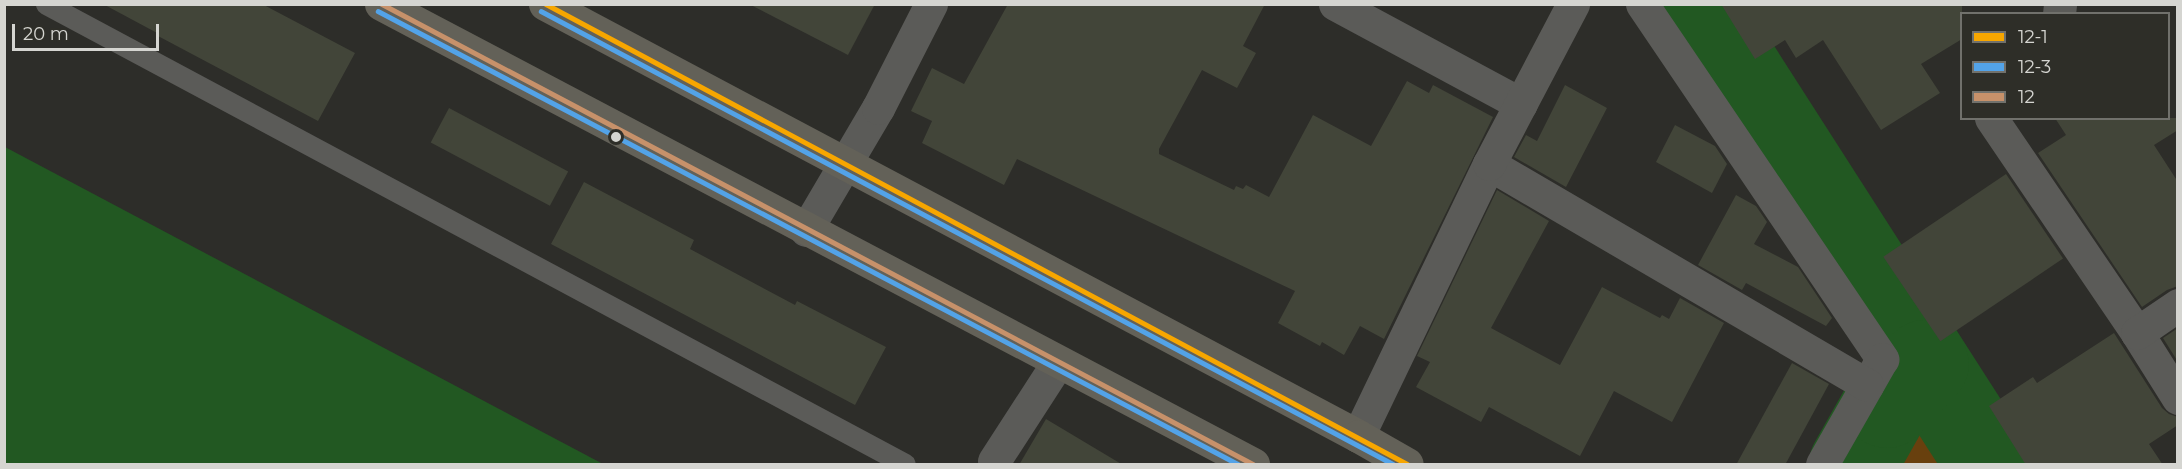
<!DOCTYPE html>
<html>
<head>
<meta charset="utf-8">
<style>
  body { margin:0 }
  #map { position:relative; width:2182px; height:469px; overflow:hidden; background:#2d2d29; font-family:Montserrat,sans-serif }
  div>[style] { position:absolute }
  .green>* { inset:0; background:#68400e }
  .water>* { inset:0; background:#225822 }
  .river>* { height:88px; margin:-44px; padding:0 44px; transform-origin:44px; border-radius:44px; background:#225822 }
  .building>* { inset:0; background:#424539; transform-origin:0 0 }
  .service>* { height:21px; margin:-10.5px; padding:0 10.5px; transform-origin:10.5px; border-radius:10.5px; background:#5b5b58 }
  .minor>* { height:33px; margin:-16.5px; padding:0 16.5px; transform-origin:16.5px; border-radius:16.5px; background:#5b5b58 }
  .tertiary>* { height:33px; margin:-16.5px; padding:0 16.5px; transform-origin:16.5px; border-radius:16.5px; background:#5b5b58 }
  .primary>* { height:33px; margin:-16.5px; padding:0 16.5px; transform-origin:16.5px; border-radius:16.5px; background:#636158 }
  .bus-1>* { height:4.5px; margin:-2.25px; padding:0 2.25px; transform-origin:2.25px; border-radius:2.25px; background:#f7a600 }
  .bus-2>* { height:4.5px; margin:-2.25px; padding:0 2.25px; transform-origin:2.25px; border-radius:2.25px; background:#53a3e8 }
  .bus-3>* { height:4.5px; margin:-2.25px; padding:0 2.25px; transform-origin:2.25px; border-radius:2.25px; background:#c7916a }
  .dots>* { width:16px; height:16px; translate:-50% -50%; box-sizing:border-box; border:3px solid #2e2e28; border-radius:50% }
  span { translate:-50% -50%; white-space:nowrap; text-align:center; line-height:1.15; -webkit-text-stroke:6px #2e2e28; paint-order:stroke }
  .frame { position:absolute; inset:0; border:6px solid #d5d5d1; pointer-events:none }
  .legend { position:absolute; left:1960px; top:12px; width:210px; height:108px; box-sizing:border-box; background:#2e2e28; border:2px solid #71716c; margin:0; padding:8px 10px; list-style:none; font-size:18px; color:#d5d5d1 }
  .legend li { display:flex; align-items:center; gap:12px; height:30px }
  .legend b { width:30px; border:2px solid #71716c }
  .scale { position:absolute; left:12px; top:24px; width:147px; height:27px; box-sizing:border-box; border:3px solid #d5d5d1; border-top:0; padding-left:8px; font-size:18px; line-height:21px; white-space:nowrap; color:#d5d5d1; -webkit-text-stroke:4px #2e2e28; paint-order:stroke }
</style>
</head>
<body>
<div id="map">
  <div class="green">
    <i style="clip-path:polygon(1925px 416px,1957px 464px,1880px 464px,1902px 424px)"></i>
  </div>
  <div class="water">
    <i style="clip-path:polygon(4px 147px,5px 147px,603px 464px,5px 464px)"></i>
  </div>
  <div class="river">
    <i style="left:1695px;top:4px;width:546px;rotate:57.33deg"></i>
    <i style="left:1853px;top:464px;width:69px;rotate:-60.5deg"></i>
    <i style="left:1887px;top:404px;width:55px;rotate:-46.5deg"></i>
  </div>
  <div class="building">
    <i style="clip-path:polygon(103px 4px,262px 4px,355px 53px,318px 121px,158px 36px,159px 34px)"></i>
    <i style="clip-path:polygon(749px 4px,875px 4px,848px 55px)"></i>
    <i style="clip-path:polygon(1008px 4px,1265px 4px,1243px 46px,1256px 53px,1237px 88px,1202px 70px,1159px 149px,1159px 154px,1234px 190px,1236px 186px,1243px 189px,1246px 185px,1269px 197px,1313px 115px,1371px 146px,1407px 81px,1429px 93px,1433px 85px,1493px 117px,1384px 339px,1360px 326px,1344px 355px,1322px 342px,1320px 346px,1278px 323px,1295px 291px,1017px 159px,1004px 185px,922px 143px,932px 121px,911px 111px,932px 68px,964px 84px)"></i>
    <i style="clip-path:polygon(1721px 4px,1962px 4px,1962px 39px,1921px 64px,1940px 93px,1881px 130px,1823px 40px,1796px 58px,1785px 40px,1755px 59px)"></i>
    <i style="clip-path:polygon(1565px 85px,1607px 108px,1566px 187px,1514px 157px,1526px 135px,1537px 141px)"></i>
    <i style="left:449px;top:108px;width:135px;height:39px;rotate:28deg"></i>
    <i style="clip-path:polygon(2055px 118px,2178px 118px,2178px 130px,2154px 145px,2178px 182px,2178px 286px,2167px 290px,2142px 307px,2038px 153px,2066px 135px)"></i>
    <i style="clip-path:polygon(1675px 125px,1715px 146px,1727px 164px,1712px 193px,1656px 162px)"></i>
    <i style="left:2006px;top:174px;width:102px;height:148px;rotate:56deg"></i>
    <i style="clip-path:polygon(584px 182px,694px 240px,690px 249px,795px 305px,797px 301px,886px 347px,855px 405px,551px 244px)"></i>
    <i style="clip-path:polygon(1497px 190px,1549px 221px,1491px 328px,1560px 365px,1602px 287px,1660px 318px,1662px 315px,1669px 319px,1680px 298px,1724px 323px,1672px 422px,1614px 391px,1580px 456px,1489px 407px,1481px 422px,1416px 387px,1430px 362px,1417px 356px)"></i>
    <i style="clip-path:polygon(1736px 195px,1756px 206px,1767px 222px,1754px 244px,1798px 267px,1832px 318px,1826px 326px,1746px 283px,1742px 290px,1698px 265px)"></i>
    <i style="clip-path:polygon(2178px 328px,2178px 362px,2163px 338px)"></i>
    <i style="clip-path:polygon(2114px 333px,2162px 408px,2169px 414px,2178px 417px,2178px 425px,2149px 444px,2163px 465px,2026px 465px,1989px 406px,2033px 377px,2037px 383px)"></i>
    <i style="clip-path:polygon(1792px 363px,1829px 384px,1785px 465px,1736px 465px)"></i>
    <i style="clip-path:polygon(1046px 419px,1123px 465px,1019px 465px)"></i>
  </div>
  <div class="service">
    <i style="left:46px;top:4px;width:974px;rotate:28.17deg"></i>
  </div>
  <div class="minor">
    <i style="left:1335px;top:4px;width:211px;rotate:28.3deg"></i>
    <i style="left:1642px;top:4px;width:429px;rotate:55.9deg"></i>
    <i style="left:1882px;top:359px;width:121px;rotate:119.7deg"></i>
    <i style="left:2059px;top:14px;width:10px;rotate:-84deg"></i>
    <i style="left:1991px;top:118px;width:260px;rotate:55.8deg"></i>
    <i style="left:2137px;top:333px;width:77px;rotate:57.8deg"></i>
    <i style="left:1489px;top:164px;width:438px;rotate:30.3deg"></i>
    <i style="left:2137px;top:333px;width:50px;rotate:-34.3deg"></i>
    <i style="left:1358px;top:436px;width:302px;rotate:-64.3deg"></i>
    <i style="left:1489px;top:164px;width:181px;rotate:-62.3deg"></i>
    <i style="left:994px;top:461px;width:118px;rotate:-57.1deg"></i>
  </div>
  <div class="tertiary">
    <i style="left:806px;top:230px;width:142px;rotate:-59.5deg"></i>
    <i style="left:878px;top:108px;width:117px;rotate:-63deg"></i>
  </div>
  <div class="primary">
    <i style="left:381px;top:4px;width:986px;rotate:27.81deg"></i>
    <i style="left:545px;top:4px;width:921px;rotate:27.98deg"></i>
    <i style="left:1358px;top:436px;width:56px;rotate:29.7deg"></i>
  </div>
  <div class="bus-1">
    <i style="left:546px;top:4px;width:976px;rotate:28.11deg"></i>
  </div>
  <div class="bus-2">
    <i style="left:378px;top:11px;width:972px;rotate:27.78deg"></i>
    <i style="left:541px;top:11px;width:965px;rotate:28deg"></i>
  </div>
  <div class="bus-3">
    <i style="left:382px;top:4px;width:985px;rotate:27.84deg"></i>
  </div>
  <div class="dots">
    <i style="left:616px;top:137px;background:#d5d5d1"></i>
  </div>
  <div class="frame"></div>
  <ul class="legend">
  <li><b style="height:8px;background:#f7a600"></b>12-1</li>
  <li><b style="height:8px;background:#53a3e8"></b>12-3</li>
  <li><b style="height:8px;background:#c7916a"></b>12</li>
  </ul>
  <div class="scale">20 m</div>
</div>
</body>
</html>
